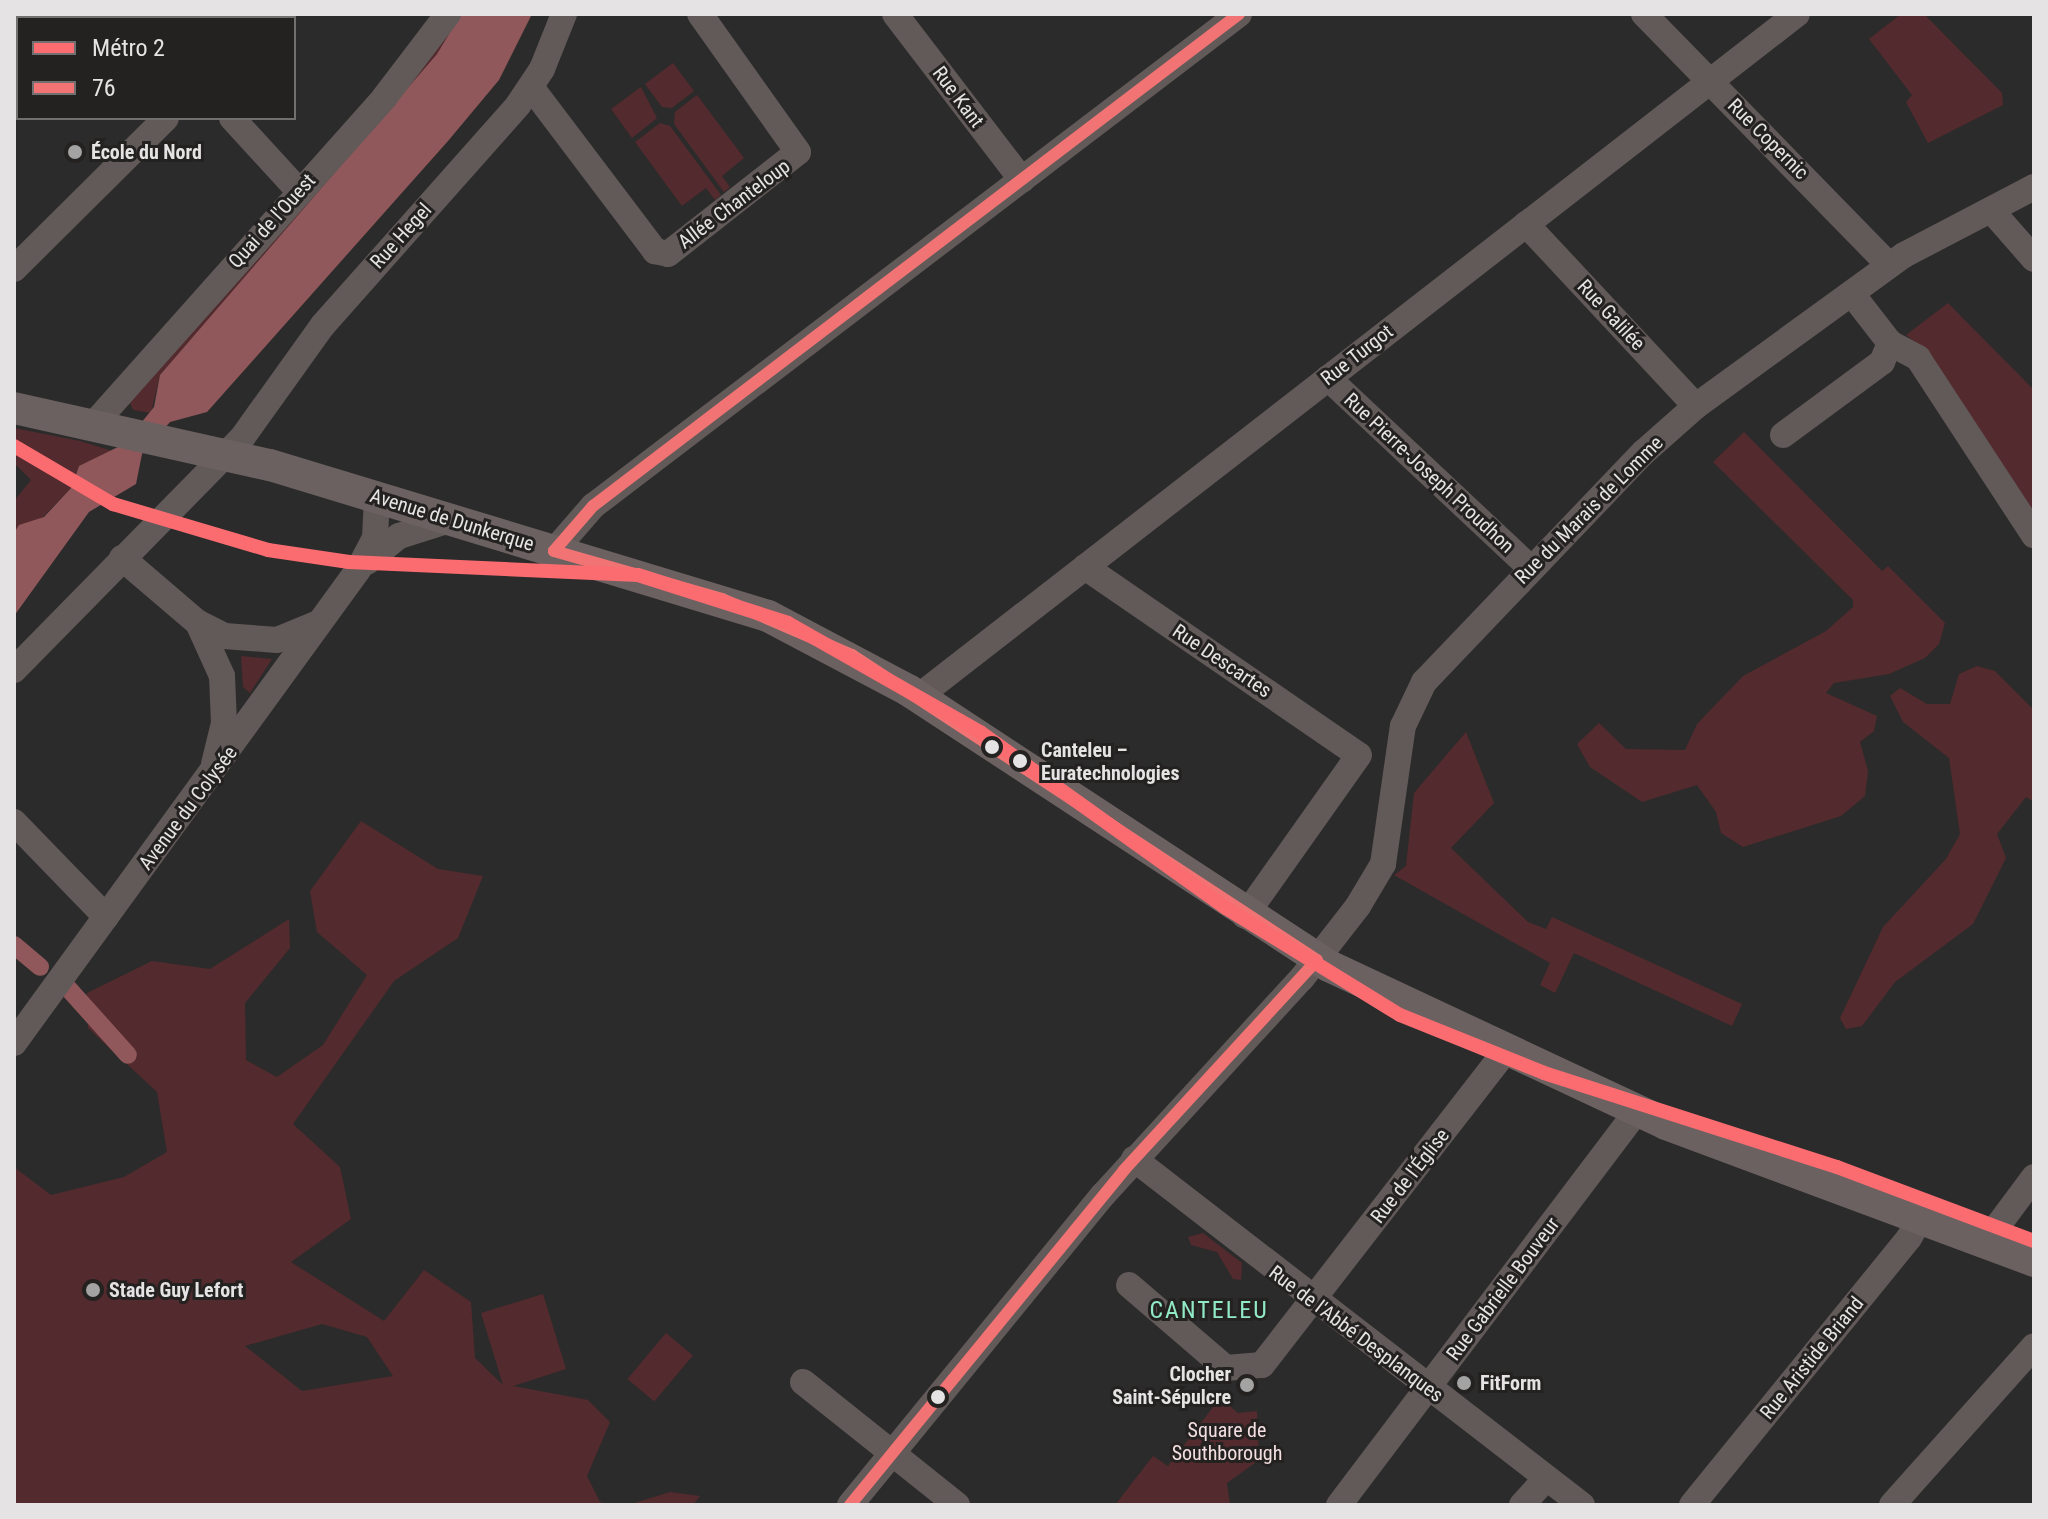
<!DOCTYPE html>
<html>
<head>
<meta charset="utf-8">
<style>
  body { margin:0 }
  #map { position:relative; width:2048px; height:1519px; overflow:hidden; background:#2c2b2b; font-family:"Roboto Condensed",sans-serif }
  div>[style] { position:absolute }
  .green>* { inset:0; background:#532a2d; transform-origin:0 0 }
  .water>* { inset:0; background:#91585b }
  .canal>* { height:18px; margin:-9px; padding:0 9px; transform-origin:9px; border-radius:9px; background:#91585b }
  .minor>* { height:26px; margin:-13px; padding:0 13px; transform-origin:13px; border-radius:13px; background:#625959 }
  .major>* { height:32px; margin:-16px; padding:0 16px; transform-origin:16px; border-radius:16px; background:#6b6161 }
  .bus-1>* { height:12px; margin:-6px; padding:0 6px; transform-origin:6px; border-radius:6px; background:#f27373 }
  .metro-1>* { height:14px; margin:-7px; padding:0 7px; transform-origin:7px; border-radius:7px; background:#fb6c71 }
  .dots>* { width:22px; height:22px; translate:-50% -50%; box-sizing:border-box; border:4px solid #242121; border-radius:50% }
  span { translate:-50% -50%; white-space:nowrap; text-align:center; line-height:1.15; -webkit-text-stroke:6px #242121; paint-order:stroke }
  .street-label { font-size:20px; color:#e5e3e3 }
  .poi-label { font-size:20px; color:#e5e3e3; font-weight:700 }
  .left { translate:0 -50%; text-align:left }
  .right { translate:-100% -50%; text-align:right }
  .stop-label { font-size:20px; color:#e5e3e3; font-weight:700 }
  .park-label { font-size:20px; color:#f3dfdf }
  .quarter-label { font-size:24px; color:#91e9c5; letter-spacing:2px }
  .frame { position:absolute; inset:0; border:16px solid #e5e3e3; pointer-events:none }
  .legend { position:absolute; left:16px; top:16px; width:280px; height:104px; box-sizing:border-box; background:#242121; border:2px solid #716f6f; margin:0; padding:10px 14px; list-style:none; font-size:24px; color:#e5e3e3 }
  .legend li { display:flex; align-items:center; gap:16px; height:40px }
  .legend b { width:40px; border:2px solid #716f6f }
</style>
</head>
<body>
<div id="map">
  <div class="green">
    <i style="clip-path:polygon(452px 14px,461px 14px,437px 54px,160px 375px,151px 413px,133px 410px,129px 401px)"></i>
    <i style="clip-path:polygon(1901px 14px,1926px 16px,2002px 93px,2003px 105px,1928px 143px,1906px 102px,1912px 95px,1869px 39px)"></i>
    <i style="clip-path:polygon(673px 63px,694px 91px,672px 108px,662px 107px,645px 84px)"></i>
    <i style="clip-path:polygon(641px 87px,657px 118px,632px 138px,611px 109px)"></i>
    <i style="clip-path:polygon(697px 95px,744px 158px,722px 176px,730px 187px,724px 192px,674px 124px,675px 112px)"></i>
    <i style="clip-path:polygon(660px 123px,670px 126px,721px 195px,715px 200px,706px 188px,682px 206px,635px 142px)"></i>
    <i style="clip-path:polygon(1948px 303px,2034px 390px,2034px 516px,1929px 353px,1906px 335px)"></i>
    <i style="clip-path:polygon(14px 428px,80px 441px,116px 452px,79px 466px,72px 487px,43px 517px,14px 533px,14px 501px,31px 480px,14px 463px)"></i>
    <i style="clip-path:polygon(1744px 432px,1882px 571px,1888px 566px,1945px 623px,1939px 644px,1925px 658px,1889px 674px,1834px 683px,1826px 693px,1877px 716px,1874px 731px,1860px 742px,1868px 771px,1865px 796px,1841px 816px,1743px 847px,1721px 833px,1716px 812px,1697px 785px,1642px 802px,1590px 767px,1577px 744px,1599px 723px,1626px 749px,1685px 750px,1697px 724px,1743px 676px,1826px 631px,1853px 607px,1853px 600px,1713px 462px)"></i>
    <i style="clip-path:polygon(241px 656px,272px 659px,250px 693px,243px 687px)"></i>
    <i style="clip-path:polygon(1977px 666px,1995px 671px,2034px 710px,2034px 802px,2026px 797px,1997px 834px,2006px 858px,1973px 924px,1895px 982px,1862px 1026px,1846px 1029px,1840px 1018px,1883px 927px,1946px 859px,1960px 834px,1949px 758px,1903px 722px,1890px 696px,1900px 688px,1927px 704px,1950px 704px,1959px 674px)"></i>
    <i style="clip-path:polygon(1466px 732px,1494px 803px,1451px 848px,1528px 922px,1546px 929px,1552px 917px,1742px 1004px,1732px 1026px,1574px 953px,1555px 993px,1540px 985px,1550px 963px,1394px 875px,1406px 866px,1414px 793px)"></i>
    <i style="clip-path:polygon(evenodd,361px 821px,438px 869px,483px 876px,458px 938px,394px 981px,293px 1124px,340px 1167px,351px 1219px,291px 1262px,384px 1321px,424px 1270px,471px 1302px,475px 1358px,503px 1385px,481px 1313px,543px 1294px,566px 1369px,513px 1386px,588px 1400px,610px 1422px,587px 1476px,600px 1502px,608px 1505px,14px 1505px,14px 1167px,51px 1195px,124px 1177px,167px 1152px,157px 1092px,88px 1028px,87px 993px,152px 961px,210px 969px,289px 919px,290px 948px,245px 1003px,246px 1060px,277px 1077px,323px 1045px,367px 975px,317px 932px,310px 891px,361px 821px,322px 1324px,367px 1337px,393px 1376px,302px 1391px,245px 1346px,322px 1324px)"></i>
    <i style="clip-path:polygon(1203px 1233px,1242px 1263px,1241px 1280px,1233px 1279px,1217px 1252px,1191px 1245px,1188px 1237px)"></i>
    <i style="left:666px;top:1333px;width:35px;height:60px;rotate:40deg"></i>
    <i style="clip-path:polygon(1220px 1398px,1238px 1413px,1257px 1411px,1259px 1460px,1227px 1483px,1230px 1505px,1115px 1505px,1153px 1456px,1168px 1466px)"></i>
    <i style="clip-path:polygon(670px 1492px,700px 1496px,693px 1505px,628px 1505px)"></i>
  </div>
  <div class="water">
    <i style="clip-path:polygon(461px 14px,532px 14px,499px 80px,448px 141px,207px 412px,170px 422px,142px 454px,136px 484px,89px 512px,14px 616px,14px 533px,19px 525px,44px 517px,72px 487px,79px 466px,124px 444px,154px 407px,160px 375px,437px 54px)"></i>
  </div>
  <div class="canal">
    <i style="left:14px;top:945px;width:34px;rotate:40deg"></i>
    <i style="left:67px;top:987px;width:91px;rotate:48.1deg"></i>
  </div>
  <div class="minor">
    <i style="left:139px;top:14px;width:5px;rotate:53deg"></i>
    <i style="left:895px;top:14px;width:209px;rotate:52.6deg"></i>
    <i style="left:1644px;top:14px;width:351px;rotate:45.7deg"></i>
    <i style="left:81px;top:18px;width:6px;rotate:-45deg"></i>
    <i style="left:14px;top:85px;width:6px;rotate:-45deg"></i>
    <i style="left:531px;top:87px;width:206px;rotate:52.9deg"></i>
    <i style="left:655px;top:251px;width:13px;rotate:13deg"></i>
    <i style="left:668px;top:254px;width:165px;rotate:-38.1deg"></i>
    <i style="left:798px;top:152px;width:169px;rotate:-125.4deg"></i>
    <i style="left:232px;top:118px;width:99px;rotate:47.5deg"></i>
    <i style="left:1991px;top:210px;width:65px;rotate:48.7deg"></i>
    <i style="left:1526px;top:224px;width:249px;rotate:47deg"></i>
    <i style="left:14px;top:269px;width:214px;rotate:-44.8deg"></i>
    <i style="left:1852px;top:294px;width:62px;rotate:52.2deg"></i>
    <i style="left:1890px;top:343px;width:32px;rotate:28deg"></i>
    <i style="left:1918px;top:358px;width:212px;rotate:56.8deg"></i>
    <i style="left:1328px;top:378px;width:277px;rotate:43.2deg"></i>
    <i style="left:93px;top:425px;width:438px;rotate:-48.3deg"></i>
    <i style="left:384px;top:98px;width:106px;rotate:-52.7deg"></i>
    <i style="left:1783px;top:435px;width:123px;rotate:-36.4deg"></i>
    <i style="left:1882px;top:362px;width:21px;rotate:-67deg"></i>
    <i style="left:554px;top:551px;width:60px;rotate:-49.1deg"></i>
    <i style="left:593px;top:506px;width:812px;rotate:-37.29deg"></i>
    <i style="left:122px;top:558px;width:99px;rotate:40.5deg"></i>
    <i style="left:197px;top:622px;width:30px;rotate:27deg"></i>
    <i style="left:224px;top:636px;width:53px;rotate:4.3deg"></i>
    <i style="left:277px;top:640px;width:42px;rotate:-22.3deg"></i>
    <i style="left:367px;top:562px;width:41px;rotate:-39.1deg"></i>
    <i style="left:399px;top:536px;width:53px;rotate:-17.4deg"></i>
    <i style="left:1085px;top:567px;width:332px;rotate:34.5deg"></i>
    <i style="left:198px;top:623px;width:58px;rotate:65.6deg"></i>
    <i style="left:222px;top:676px;width:47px;rotate:87.6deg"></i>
    <i style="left:224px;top:723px;width:42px;rotate:103.7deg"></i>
    <i style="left:14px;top:670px;width:325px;rotate:-45.5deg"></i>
    <i style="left:242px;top:438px;width:139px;rotate:-54.4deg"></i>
    <i style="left:323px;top:325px;width:294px;rotate:-48.4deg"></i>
    <i style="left:518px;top:105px;width:43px;rotate:-56.3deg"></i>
    <i style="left:542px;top:69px;width:59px;rotate:-68.2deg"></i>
    <i style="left:918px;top:697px;width:1113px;rotate:-37.85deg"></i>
    <i style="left:14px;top:822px;width:132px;rotate:45.9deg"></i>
    <i style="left:1245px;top:916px;width:197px;rotate:-54.7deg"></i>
    <i style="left:14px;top:1043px;width:585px;rotate:-53.97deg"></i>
    <i style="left:358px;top:570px;width:36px;rotate:-62deg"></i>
    <i style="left:375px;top:538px;width:41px;rotate:-87.2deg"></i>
    <i style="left:1134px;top:1159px;width:566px;rotate:37.68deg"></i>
    <i style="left:1985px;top:1243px;width:82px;rotate:-53.4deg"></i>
    <i style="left:1129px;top:1285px;width:128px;rotate:40.6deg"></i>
    <i style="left:1226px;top:1368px;width:36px;rotate:-5deg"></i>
    <i style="left:1262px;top:1365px;width:398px;rotate:-52.2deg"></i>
    <i style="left:803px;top:1382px;width:197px;rotate:38.6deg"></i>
    <i style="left:850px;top:1505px;width:400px;rotate:-50.8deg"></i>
    <i style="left:1103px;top:1195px;width:294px;rotate:-47.5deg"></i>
    <i style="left:1302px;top:978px;width:91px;rotate:-52.1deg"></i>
    <i style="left:1358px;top:906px;width:49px;rotate:-59.2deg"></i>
    <i style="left:1383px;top:864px;width:139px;rotate:-81.8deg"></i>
    <i style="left:1403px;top:726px;width:49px;rotate:-64.5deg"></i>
    <i style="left:1424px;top:682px;width:318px;rotate:-46.3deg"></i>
    <i style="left:1644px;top:452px;width:69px;rotate:-41.5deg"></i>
    <i style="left:1696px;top:406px;width:257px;rotate:-36deg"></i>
    <i style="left:1904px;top:255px;width:147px;rotate:-27.6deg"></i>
    <i style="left:1339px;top:1505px;width:494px;rotate:-52.9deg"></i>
    <i style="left:1522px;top:1505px;width:36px;rotate:-48deg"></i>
    <i style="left:1692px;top:1505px;width:344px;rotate:-50.9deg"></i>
    <i style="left:1909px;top:1238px;width:34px;rotate:-60deg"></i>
    <i style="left:1892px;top:1505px;width:213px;rotate:-48.2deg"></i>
  </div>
  <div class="major">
    <i style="left:14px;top:408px;width:262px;rotate:12.6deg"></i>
    <i style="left:270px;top:465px;width:520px;rotate:16.87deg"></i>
    <i style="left:768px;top:616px;width:158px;rotate:27.9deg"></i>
    <i style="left:908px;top:690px;width:503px;rotate:33.25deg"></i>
    <i style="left:1329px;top:966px;width:372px;rotate:25.1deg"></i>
    <i style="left:1666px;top:1124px;width:393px;rotate:20.4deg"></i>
  </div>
  <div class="bus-1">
    <i style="left:554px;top:551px;width:60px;rotate:-49.1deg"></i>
    <i style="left:593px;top:506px;width:812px;rotate:-37.29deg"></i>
    <i style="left:554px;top:551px;width:175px;rotate:15.9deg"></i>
    <i style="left:722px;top:599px;width:142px;rotate:23.3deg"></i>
    <i style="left:852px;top:655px;width:556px;rotate:33.26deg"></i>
    <i style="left:850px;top:1505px;width:433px;rotate:-50.7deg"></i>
    <i style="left:1124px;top:1170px;width:285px;rotate:-47.4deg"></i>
  </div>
  <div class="metro-1">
    <i style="left:14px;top:446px;width:115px;rotate:30.4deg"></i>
    <i style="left:113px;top:504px;width:162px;rotate:16.5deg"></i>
    <i style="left:268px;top:550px;width:82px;rotate:8.4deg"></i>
    <i style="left:349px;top:562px;width:289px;rotate:2.6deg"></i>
    <i style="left:638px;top:575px;width:157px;rotate:17.7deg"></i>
    <i style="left:788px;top:623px;width:221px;rotate:29.6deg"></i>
    <i style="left:980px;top:732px;width:302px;rotate:35.6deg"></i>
    <i style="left:1226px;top:908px;width:204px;rotate:31.6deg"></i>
    <i style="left:1400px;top:1015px;width:155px;rotate:21.9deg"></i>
    <i style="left:1544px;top:1073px;width:308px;rotate:17.8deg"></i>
    <i style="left:1837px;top:1167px;width:210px;rotate:20.6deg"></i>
  </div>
  <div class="dots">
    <i style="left:75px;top:152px;background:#a4a3a3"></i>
    <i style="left:992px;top:747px;background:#e5e3e3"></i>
    <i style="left:1020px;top:761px;background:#e5e3e3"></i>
    <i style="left:93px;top:1290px;background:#a4a3a3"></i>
    <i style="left:1464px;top:1383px;background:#a4a3a3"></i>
    <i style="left:1247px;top:1385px;background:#a4a3a3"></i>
    <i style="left:938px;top:1397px;background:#e5e3e3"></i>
  </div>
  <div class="street-label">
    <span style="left:958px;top:97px;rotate:53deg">Rue Kant</span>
    <span style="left:1768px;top:139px;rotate:45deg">Rue Copernic</span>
    <span style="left:734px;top:204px;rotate:-37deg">Allée Chanteloup</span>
    <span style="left:272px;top:221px;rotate:-48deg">Quai de l'Ouest</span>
    <span style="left:401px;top:236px;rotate:-48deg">Rue Hegel</span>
    <span style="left:1611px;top:315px;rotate:47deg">Rue Galilée</span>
    <span style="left:1357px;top:355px;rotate:-38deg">Rue Turgot</span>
    <span style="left:1429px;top:473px;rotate:43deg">Rue Pierre-Joseph Proudhon</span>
    <span style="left:1589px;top:510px;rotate:-45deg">Rue du Marais de Lomme</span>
    <span style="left:452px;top:520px;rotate:17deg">Avenue de Dunkerque</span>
    <span style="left:1222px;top:661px;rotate:34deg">Rue Descartes</span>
    <span style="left:188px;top:808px;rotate:-53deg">Avenue du Colysée</span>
    <span style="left:1410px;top:1176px;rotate:-52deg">Rue de l'Église</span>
    <span style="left:1503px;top:1289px;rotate:-53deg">Rue Gabrielle Bouveur</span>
    <span style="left:1356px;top:1334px;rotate:37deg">Rue de l'Abbé Desplanques</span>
    <span style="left:1812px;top:1358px;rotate:-51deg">Rue Aristide Briand</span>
  </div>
  <div class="poi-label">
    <span class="left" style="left:91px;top:152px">École du Nord</span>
    <span class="left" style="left:109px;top:1290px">Stade Guy Lefort</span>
    <span class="right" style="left:1231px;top:1386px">Clocher<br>Saint-Sépulcre</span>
    <span class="left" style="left:1480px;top:1383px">FitForm</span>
  </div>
  <div class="stop-label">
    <span class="left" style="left:1041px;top:762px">Canteleu –<br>Euratechnologies</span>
  </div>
  <div class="park-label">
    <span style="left:1227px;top:1442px">Square de<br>Southborough</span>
  </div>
  <div class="quarter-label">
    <span style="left:1209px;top:1311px">CANTELEU</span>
  </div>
  <div class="frame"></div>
  <ul class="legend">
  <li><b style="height:10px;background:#fb6c71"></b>Métro 2</li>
  <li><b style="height:10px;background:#f27373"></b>76</li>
  </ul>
</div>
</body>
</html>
